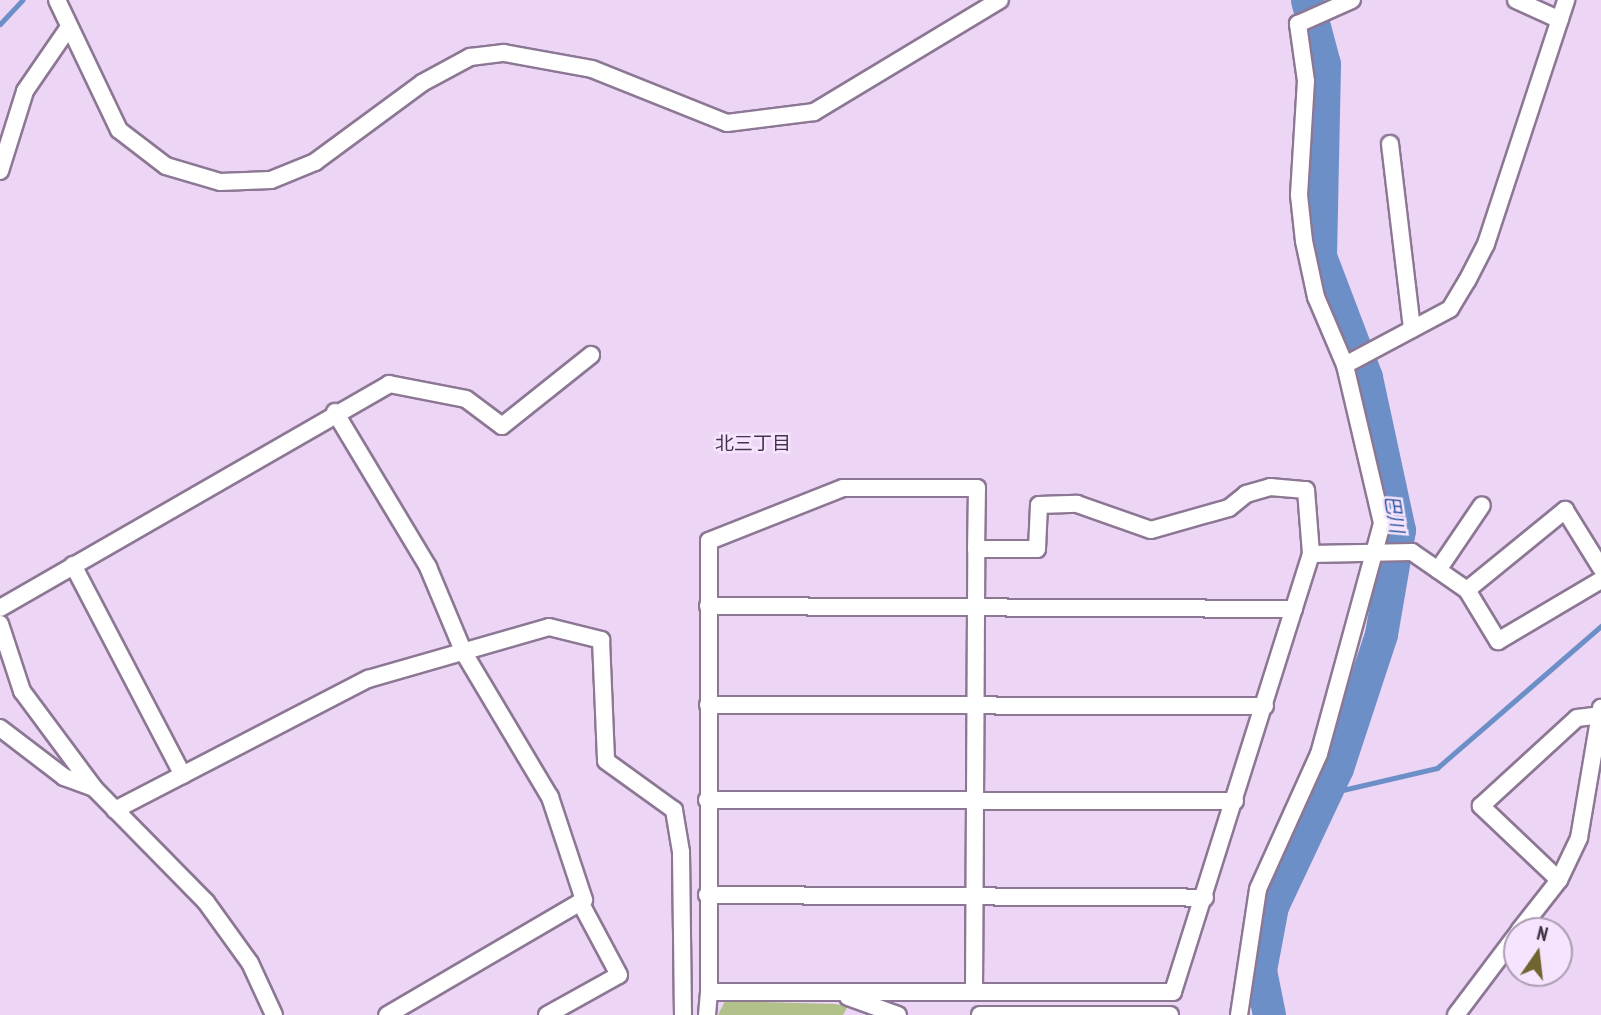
<!DOCTYPE html>
<html>
<head>
<meta charset="utf-8">
<style>
  body { margin:0 }
  #map { position:relative; width:1601px; height:1015px; overflow:hidden; background:#ecd5f5; font-family:"PT Sans Narrow","Noto Sans JP",sans-serif }
  div>[style] { position:absolute }
  .green>* { inset:0; background:#b2c18a }
  .stream>* { height:5px; margin:-2.5px; padding:0 2.5px; transform-origin:2.5px; border-radius:2.5px; background:#6c8fc8 }
  .river>* { height:33px; margin:-16.5px; padding:0 16.5px; transform-origin:16.5px; border-radius:16.5px; background:#6c8fc8 }
  .roads { filter:drop-shadow(2px 0 #8c7794) drop-shadow(-2px 0 #8c7794) drop-shadow(0 2px #8c7794) drop-shadow(0 -2px #8c7794) }
  .street>* { height:16px; margin:-8px; padding:0 8px; transform-origin:8px; border-radius:8px; background:#fff }
  span { translate:-50% -50%; white-space:nowrap; text-align:center; line-height:1.15; -webkit-text-stroke:5px #f6e4fe; paint-order:stroke }
  .neighbourhood-label { font-size:19px; color:#45324c }
  .water-label { font-size:19px; color:#29559c; font-style:italic }
  .north { position:absolute; left:1503px; top:917px; width:70px; height:70px; box-sizing:border-box; background:#f6e4fe; border:2px solid #ab9db1; border-radius:50%; rotate:14deg; font-size:19px; font-weight:700; line-height:28px; text-align:center; color:#3b323e }
  .north::after { content:''; display:block; margin:auto; width:24px; height:32px; background:#706431; clip-path:polygon(50% 0,100% 100%,50% 72%,0 100%) }
</style>
</head>
<body>
<div id="map">
  <div class="green">
    <i style="clip-path:polygon(725px 1001px,835px 1004px,848px 1006px,843px 1015px,718px 1015px)"></i>
  </div>
  <div class="stream">
    <i style="left:0;top:24px;width:33px;rotate:-47deg"></i>
    <i style="left:1321px;top:795px;width:119px;rotate:-13.1deg"></i>
    <i style="left:1437px;top:768px;width:217px;rotate:-40.9deg"></i>
  </div>
  <div class="river">
    <i style="left:1269px;top:1015px;width:46px;rotate:-101.3deg"></i>
    <i style="left:1260px;top:970px;width:65px;rotate:-79.4deg"></i>
    <i style="left:1272px;top:906px;width:153px;rotate:-64.8deg"></i>
    <i style="left:1337px;top:768px;width:141px;rotate:-71.8deg"></i>
    <i style="left:1381px;top:634px;width:106px;rotate:-80.2deg"></i>
    <i style="left:1399px;top:530px;width:157px;rotate:-102.2deg"></i>
    <i style="left:1366px;top:377px;width:129px;rotate:-110.8deg"></i>
    <i style="left:1320px;top:256px;width:192px;rotate:-88.8deg"></i>
    <i style="left:1324px;top:64px;width:66px;rotate:-104.9deg"></i>
  </div>
  <div class="roads">
    <div class="street">
      <i style="left:57px;top:0;width:144px;rotate:64.5deg"></i>
      <i style="left:119px;top:130px;width:59px;rotate:37.5deg"></i>
      <i style="left:166px;top:166px;width:56px;rotate:16.5deg"></i>
      <i style="left:220px;top:182px;width:51px;rotate:-2.2deg"></i>
      <i style="left:271px;top:180px;width:48px;rotate:-22.2deg"></i>
      <i style="left:315px;top:162px;width:133px;rotate:-36.4deg"></i>
      <i style="left:422px;top:83px;width:55px;rotate:-28.4deg"></i>
      <i style="left:470px;top:57px;width:34px;rotate:-7deg"></i>
      <i style="left:504px;top:53px;width:89px;rotate:10.3deg"></i>
      <i style="left:592px;top:69px;width:145px;rotate:21.8deg"></i>
      <i style="left:727px;top:123px;width:88px;rotate:-7.2deg"></i>
      <i style="left:814px;top:112px;width:217px;rotate:-31.1deg"></i>
      <i style="left:1516px;top:0;width:48px;rotate:24.4deg"></i>
      <i style="left:1390px;top:144px;width:186px;rotate:83.2deg"></i>
      <i style="left:0;top:171px;width:84px;rotate:-72.6deg"></i>
      <i style="left:25px;top:91px;width:74px;rotate:-55.5deg"></i>
      <i style="left:1345px;top:365px;width:74px;rotate:-113.1deg"></i>
      <i style="left:1316px;top:297px;width:57px;rotate:-102.1deg"></i>
      <i style="left:1304px;top:241px;width:46px;rotate:-96.2deg"></i>
      <i style="left:1299px;top:195px;width:114px;rotate:-86.5deg"></i>
      <i style="left:1306px;top:81px;width:58px;rotate:-98deg"></i>
      <i style="left:1298px;top:24px;width:59px;rotate:-24deg"></i>
      <i style="left:335px;top:412px;width:181px;rotate:59deg"></i>
      <i style="left:428px;top:567px;width:93px;rotate:67.3deg"></i>
      <i style="left:464px;top:653px;width:168px;rotate:59.2deg"></i>
      <i style="left:550px;top:797px;width:108px;rotate:71.7deg"></i>
      <i style="left:584px;top:900px;width:228px;rotate:149.7deg"></i>
      <i style="left:1270px;top:487px;width:36px;rotate:5deg"></i>
      <i style="left:1306px;top:490px;width:64px;rotate:85.5deg"></i>
      <i style="left:1311px;top:554px;width:459px;rotate:107.5deg"></i>
      <i style="left:1173px;top:992px;width:464px;rotate:180deg"></i>
      <i style="left:709px;top:992px;width:451px;rotate:-90deg"></i>
      <i style="left:709px;top:541px;width:144px;rotate:-21.6deg"></i>
      <i style="left:843px;top:488px;width:134px"></i>
      <i style="left:977px;top:488px;width:61px;rotate:90.9deg"></i>
      <i style="left:976px;top:549px;width:61px"></i>
      <i style="left:1037px;top:549px;width:44px;rotate:-87.4deg"></i>
      <i style="left:1039px;top:505px;width:38px;rotate:-2deg"></i>
      <i style="left:1077px;top:504px;width:78px;rotate:19.4deg"></i>
      <i style="left:1151px;top:530px;width:81px;rotate:-15.8deg"></i>
      <i style="left:1229px;top:508px;width:22px;rotate:-39deg"></i>
      <i style="left:1246px;top:494px;width:25px;rotate:-16deg"></i>
      <i style="left:1311px;top:554px;width:101px;rotate:-1.1deg"></i>
      <i style="left:1412px;top:552px;width:67px;rotate:34.6deg"></i>
      <i style="left:1467px;top:590px;width:60px;rotate:58.7deg"></i>
      <i style="left:1498px;top:641px;width:120px;rotate:-30.6deg"></i>
      <i style="left:73px;top:565px;width:237px;rotate:62.4deg"></i>
      <i style="left:1438px;top:570px;width:78px;rotate:-55.9deg"></i>
      <i style="left:1467px;top:590px;width:127px;rotate:-39.2deg"></i>
      <i style="left:1565px;top:510px;width:68px;rotate:58.2deg"></i>
      <i style="left:708px;top:606px;width:586px;rotate:0.29deg"></i>
      <i style="left:0;top:608px;width:449px;rotate:-29.9deg"></i>
      <i style="left:389px;top:384px;width:78px;rotate:11deg"></i>
      <i style="left:466px;top:399px;width:45px;rotate:36.9deg"></i>
      <i style="left:502px;top:426px;width:114px;rotate:-38.6deg"></i>
      <i style="left:0;top:624px;width:71px;rotate:71.8deg"></i>
      <i style="left:22px;top:691px;width:121px;rotate:53.4deg"></i>
      <i style="left:94px;top:788px;width:160px;rotate:45.5deg"></i>
      <i style="left:206px;top:902px;width:75px;rotate:54.2deg"></i>
      <i style="left:250px;top:963px;width:57px;rotate:65.2deg"></i>
      <i style="left:708px;top:705px;width:557px;rotate:0.1deg"></i>
      <i style="left:0;top:728px;width:81px;rotate:37.4deg"></i>
      <i style="left:64px;top:777px;width:32px;rotate:20deg"></i>
      <i style="left:707px;top:800px;width:528px;rotate:0.11deg"></i>
      <i style="left:115px;top:810px;width:285px;rotate:-27.4deg"></i>
      <i style="left:368px;top:679px;width:188px;rotate:-16deg"></i>
      <i style="left:549px;top:627px;width:54px;rotate:14deg"></i>
      <i style="left:601px;top:640px;width:121px;rotate:87.6deg"></i>
      <i style="left:606px;top:761px;width:84px;rotate:35.8deg"></i>
      <i style="left:674px;top:810px;width:43px;rotate:80.5deg"></i>
      <i style="left:681px;top:852px;width:163px;rotate:89.3deg"></i>
      <i style="left:1559px;top:880px;width:108px;rotate:-136.5deg"></i>
      <i style="left:1481px;top:806px;width:130px;rotate:-42.5deg"></i>
      <i style="left:1577px;top:718px;width:23px;rotate:-7deg"></i>
      <i style="left:707px;top:895px;width:498px;rotate:0.3deg"></i>
      <i style="left:1519px;top:931px;width:65px;rotate:-51.9deg"></i>
      <i style="left:1559px;top:880px;width:47px;rotate:-64.5deg"></i>
      <i style="left:1579px;top:838px;width:132px;rotate:-80.4deg"></i>
      <i style="left:974px;top:992px;width:443px;rotate:-89.7deg"></i>
      <i style="left:848px;top:997px;width:53px;rotate:19.8deg"></i>
      <i style="left:547px;top:1015px;width:82px;rotate:-29.1deg"></i>
      <i style="left:619px;top:975px;width:83px;rotate:-118.1deg"></i>
      <i style="left:707px;top:1015px;width:23px;rotate:-85deg"></i>
      <i style="left:980px;top:1015px;width:190px"></i>
      <i style="left:1239px;top:1015px;width:127px;rotate:-81.4deg"></i>
      <i style="left:1258px;top:889px;width:148px;rotate:-65.7deg"></i>
      <i style="left:1319px;top:754px;width:239px;rotate:-74.7deg"></i>
      <i style="left:1382px;top:523px;width:162px;rotate:-103.2deg"></i>
      <i style="left:1345px;top:365px;width:119px;rotate:-28.1deg"></i>
      <i style="left:1450px;top:309px;width:33px;rotate:-59deg"></i>
      <i style="left:1467px;top:281px;width:42px;rotate:-62.8deg"></i>
      <i style="left:1486px;top:244px;width:257px;rotate:-71.8deg"></i>
      <i style="left:1456px;top:1015px;width:101px;rotate:-53deg"></i>
    </div>
  </div>
  <div class="neighbourhood-label">
    <span style="left:753px;top:444px">北三丁目</span>
  </div>
  <div class="water-label">
    <span style="left:1394px;top:514px;rotate:81deg">巴川</span>
  </div>
  <div class="north">N</div>
</div>
</body>
</html>
